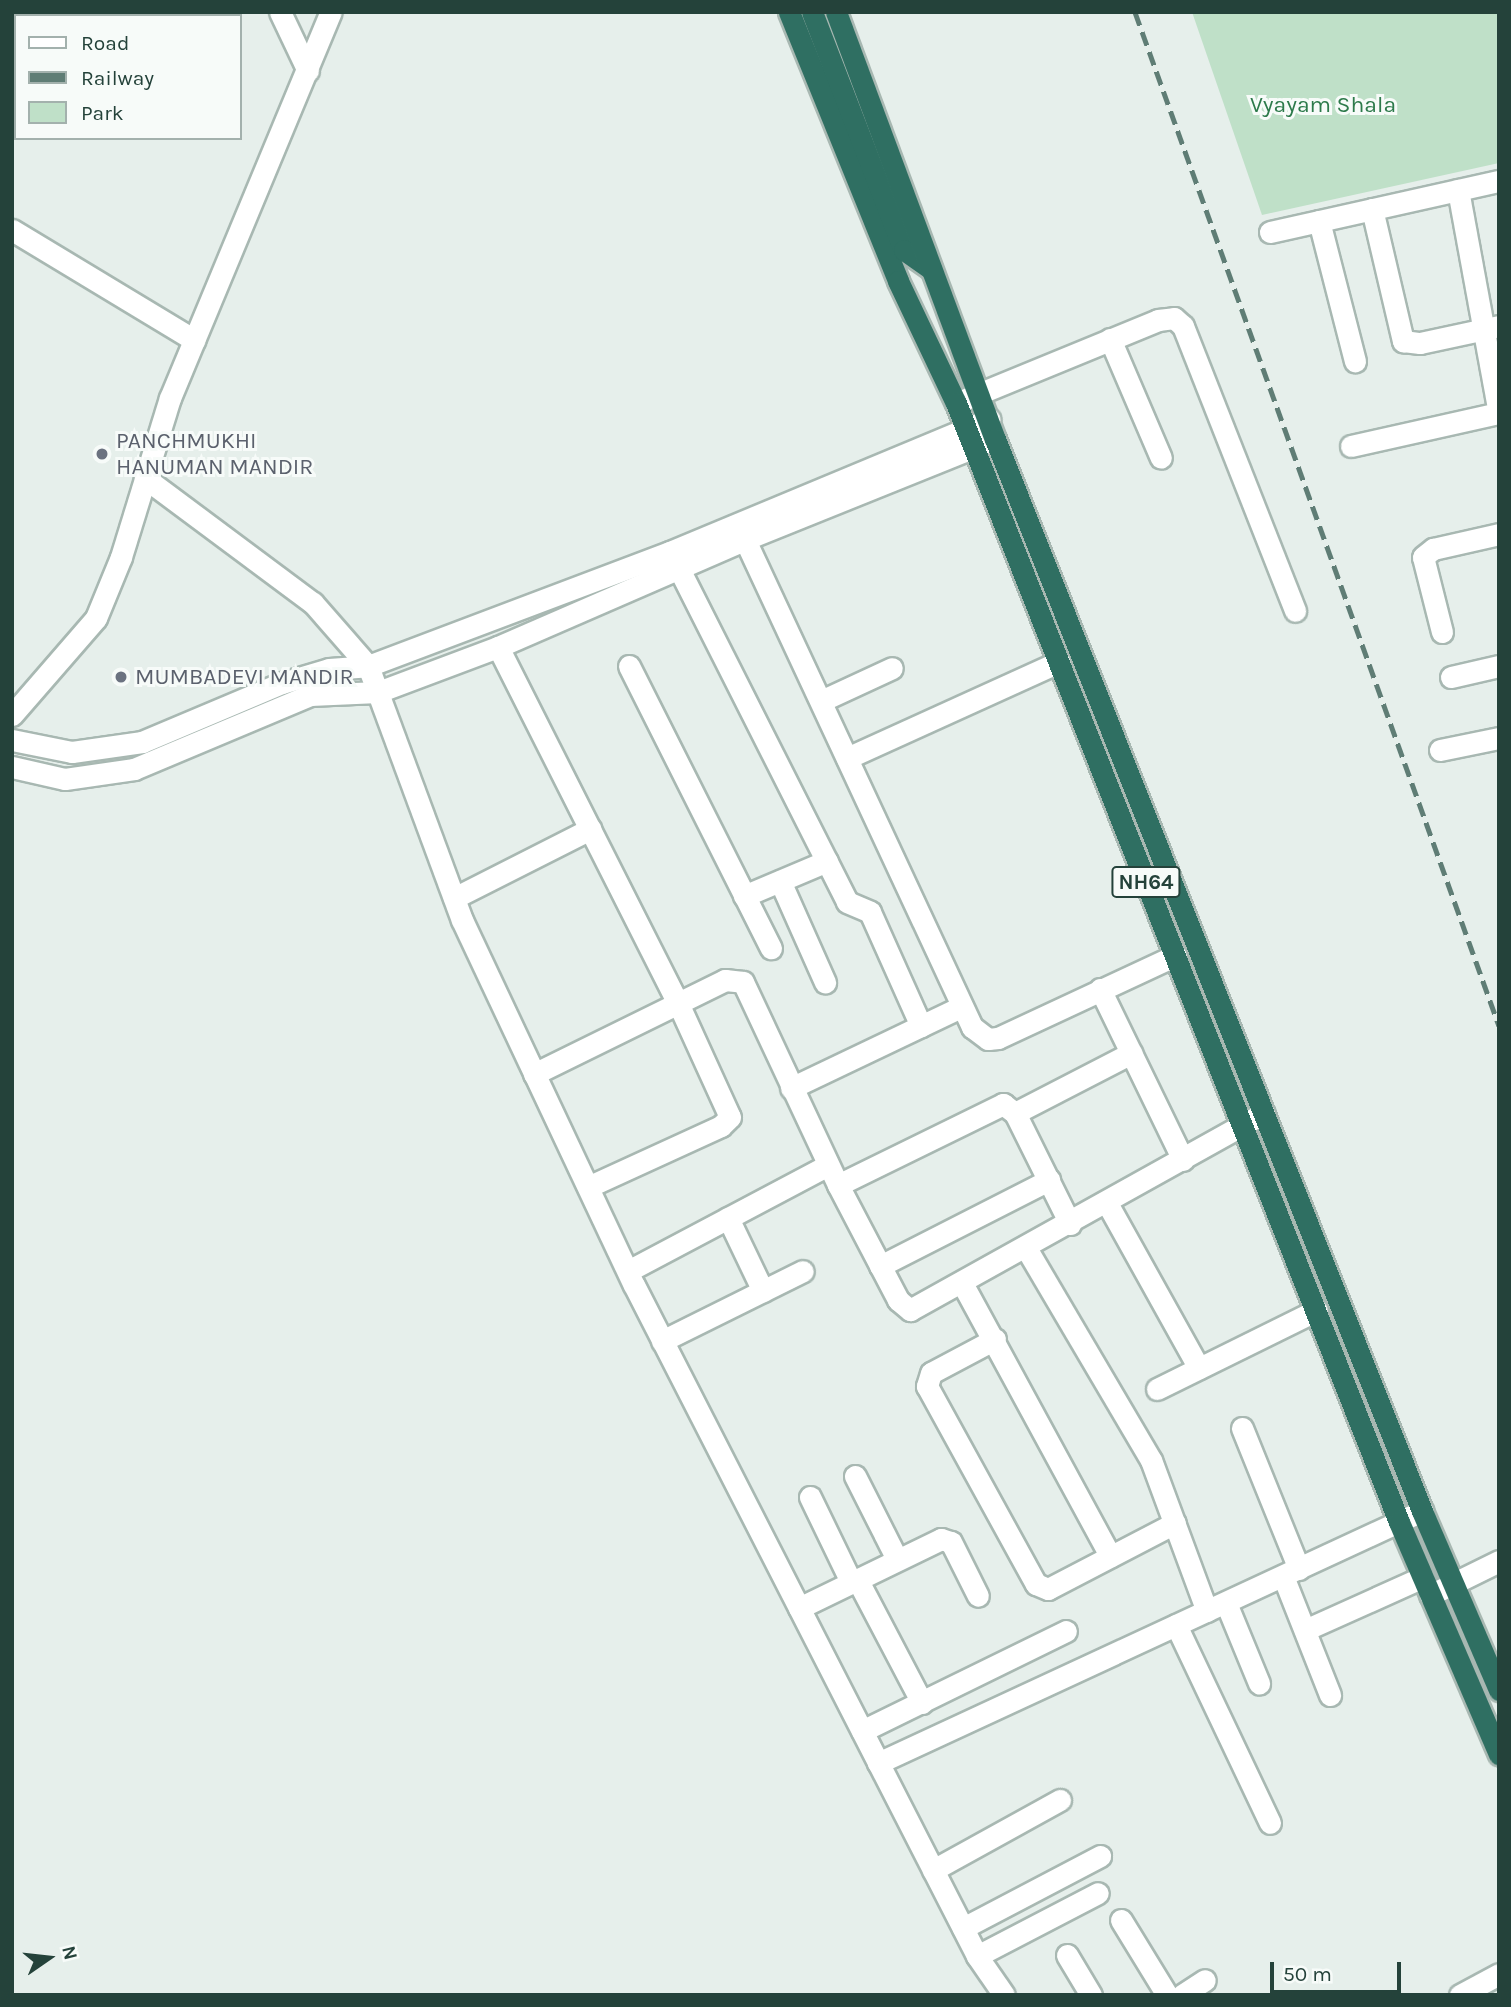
<!DOCTYPE html>
<html>
<head>
<meta charset="utf-8">
<style>
  body { margin:0 }
  #map { position:relative; width:1511px; height:2007px; overflow:hidden; background:#e6efeb; font-family:Karla,sans-serif }
  div>[style] { position:absolute }
  .green>* { inset:0; background:#bfe0c8 }
  .roads { filter:drop-shadow(2px 0 #a8b8b2) drop-shadow(-2px 0 #a8b8b2) drop-shadow(0 2px #a8b8b2) drop-shadow(0 -2px #a8b8b2) }
  .minor>* { height:21px; margin:-10.5px; padding:0 10.5px; transform-origin:10.5px; border-radius:10.5px; background:#fff }
  .highway>* { height:21px; margin:-10.5px; padding:0 10.5px; transform-origin:10.5px; border-radius:10.5px; background:#2f6f62 }
  .rail>* { height:5px; margin-top:-2.5px; transform-origin:0; background:repeating-linear-gradient(90deg,#5f7d75 0 14px,transparent 0 21px) }
  .dots>* { width:19px; height:19px; translate:-50% -50%; box-sizing:border-box; border:4px solid #f7fbf9; border-radius:50% }
  span { translate:-50% -50%; white-space:nowrap; text-align:center; line-height:1.15; -webkit-text-stroke:6px #f7fbf9; paint-order:stroke }
  .shield-label span { padding:2px 5px; background:#f7fbf9; border:2px solid; border-radius:5px; -webkit-text-stroke-width:0 }
  .shield-label { font-size:21px; color:#24423a; font-weight:700 }
  .park-label { font-size:23px; color:#2d7a4b }
  .worship-label { font-size:23px; color:#5b616d }
  .left { translate:0 -50%; text-align:left }
  .frame { position:absolute; inset:0; border:14px solid #24423a; pointer-events:none }
  .legend { position:absolute; left:14px; top:14px; width:228px; height:126px; box-sizing:border-box; background:#f7fbf9; border:2px solid #a3b1ad; margin:0; padding:9px 12px; list-style:none; font-size:21px; color:#24423a }
  .legend li { display:flex; align-items:center; gap:14px; height:35px }
  .legend b { width:35px; border:2px solid #a3b1ad }
  .north { position:absolute; left:14px; top:1923px; width:70px; height:70px; -webkit-text-stroke:5px #f7fbf9; paint-order:stroke; rotate:76deg; font-size:19px; font-weight:700; line-height:28px; text-align:center; color:#24423a }
  .north::after { content:''; display:block; margin:auto; width:24px; height:32px; background:#24423a; clip-path:polygon(50% 0,100% 100%,50% 72%,0 100%) }
  .scale { position:absolute; left:1270px; top:1962px; width:131px; height:32px; box-sizing:border-box; border:4px solid #24423a; border-top:0; padding-left:9px; font-size:21px; line-height:24px; white-space:nowrap; color:#24423a; -webkit-text-stroke:5px #f7fbf9; paint-order:stroke }
</style>
</head>
<body>
<div id="map">
  <div class="green">
    <i style="clip-path:polygon(1192px 12px,1499px 12px,1499px 163px,1262px 215px)"></i>
  </div>
  <div class="roads">
    <div class="minor">
      <i style="left:280px;top:12px;width:65px;rotate:64.6deg"></i>
      <i style="left:1458px;top:190px;width:227px;rotate:79.6deg"></i>
      <i style="left:1372px;top:209px;width:136px;rotate:76.8deg"></i>
      <i style="left:1403px;top:341px;width:17px;rotate:7deg"></i>
      <i style="left:1420px;top:343px;width:81px;rotate:-12.1deg"></i>
      <i style="left:1319px;top:221px;width:145px;rotate:75.6deg"></i>
      <i style="left:12px;top:230px;width:213px;rotate:31.1deg"></i>
      <i style="left:1270px;top:232px;width:235px;rotate:-12.6deg"></i>
      <i style="left:1110px;top:339px;width:129px;rotate:66.8deg"></i>
      <i style="left:956px;top:403px;width:218px;rotate:-22.3deg"></i>
      <i style="left:1158px;top:320px;width:16px;rotate:-7deg"></i>
      <i style="left:1174px;top:318px;width:12px;rotate:42deg"></i>
      <i style="left:1183px;top:326px;width:306px;rotate:68.5deg"></i>
      <i style="left:1351px;top:446px;width:152px;rotate:-12.6deg"></i>
      <i style="left:145px;top:478px;width:209px;rotate:36.7deg"></i>
      <i style="left:313px;top:603px;width:84px;rotate:48.9deg"></i>
      <i style="left:368px;top:666px;width:271px;rotate:69.7deg"></i>
      <i style="left:462px;top:920px;width:403px;rotate:64.8deg"></i>
      <i style="left:634px;top:1285px;width:754px;rotate:62.92deg"></i>
      <i style="left:977px;top:1956px;width:47px;rotate:55.3deg"></i>
      <i style="left:739px;top:527px;width:552px;rotate:65.01deg"></i>
      <i style="left:972px;top:1027px;width:20px;rotate:37deg"></i>
      <i style="left:988px;top:1039px;width:10px;rotate:-6deg"></i>
      <i style="left:998px;top:1038px;width:196px;rotate:-25deg"></i>
      <i style="left:673px;top:557px;width:386px;rotate:63.2deg"></i>
      <i style="left:847px;top:902px;width:25px;rotate:23deg"></i>
      <i style="left:870px;top:912px;width:125px;rotate:65.9deg"></i>
      <i style="left:1442px;top:632px;width:77px;rotate:-104.2deg"></i>
      <i style="left:1423px;top:557px;width:13px;rotate:-39deg"></i>
      <i style="left:1433px;top:549px;width:68px;rotate:-12.8deg"></i>
      <i style="left:498px;top:647px;width:399px;rotate:63.2deg"></i>
      <i style="left:678px;top:1003px;width:125px;rotate:65.5deg"></i>
      <i style="left:730px;top:1117px;width:13px;rotate:135deg"></i>
      <i style="left:721px;top:1126px;width:146px;rotate:155.4deg"></i>
      <i style="left:629px;top:666px;width:316px;rotate:63.3deg"></i>
      <i style="left:1451px;top:677px;width:49px;rotate:-12.9deg"></i>
      <i style="left:821px;top:701px;width:78px;rotate:-24.9deg"></i>
      <i style="left:12px;top:715px;width:128px;rotate:-49.1deg"></i>
      <i style="left:96px;top:618px;width:66px;rotate:-67.7deg"></i>
      <i style="left:121px;top:557px;width:166px;rotate:-72.9deg"></i>
      <i style="left:170px;top:398px;width:418px;rotate:-67.4deg"></i>
      <i style="left:12px;top:740px;width:61px;rotate:11.3deg"></i>
      <i style="left:72px;top:752px;width:71px;rotate:-8.1deg"></i>
      <i style="left:142px;top:742px;width:152px;rotate:-22.9deg"></i>
      <i style="left:282px;top:683px;width:49px;rotate:-16.6deg"></i>
      <i style="left:329px;top:669px;width:39px;rotate:-4deg"></i>
      <i style="left:368px;top:666px;width:323px;rotate:-20.7deg"></i>
      <i style="left:670px;top:552px;width:346px;rotate:-22.6deg"></i>
      <i style="left:1440px;top:750px;width:60px;rotate:-11.5deg"></i>
      <i style="left:847px;top:758px;width:233px;rotate:-24.4deg"></i>
      <i style="left:12px;top:767px;width:54px;rotate:12.8deg"></i>
      <i style="left:65px;top:779px;width:70px;rotate:-8.2deg"></i>
      <i style="left:134px;top:769px;width:191px;rotate:-22.8deg"></i>
      <i style="left:310px;top:695px;width:68px;rotate:-2.5deg"></i>
      <i style="left:378px;top:692px;width:128px;rotate:-20.6deg"></i>
      <i style="left:498px;top:647px;width:270px;rotate:-23.5deg"></i>
      <i style="left:746px;top:539px;width:268px;rotate:-21.9deg"></i>
      <i style="left:780px;top:881px;width:111px;rotate:66deg"></i>
      <i style="left:744px;top:896px;width:90px;rotate:-22.9deg"></i>
      <i style="left:454px;top:898px;width:153px;rotate:-26.9deg"></i>
      <i style="left:1100px;top:989px;width:190px;rotate:64.1deg"></i>
      <i style="left:534px;top:1074px;width:213px;rotate:-26.2deg"></i>
      <i style="left:725px;top:980px;width:18px;rotate:6deg"></i>
      <i style="left:743px;top:982px;width:224px;rotate:64.9deg"></i>
      <i style="left:838px;top:1185px;width:130px;rotate:62.4deg"></i>
      <i style="left:898px;top:1300px;width:16px;rotate:40deg"></i>
      <i style="left:910px;top:1310px;width:405px;rotate:-29.1deg"></i>
      <i style="left:791px;top:1088px;width:188px;rotate:-25.5deg"></i>
      <i style="left:1015px;top:1113px;width:131px;rotate:-27.3deg"></i>
      <i style="left:838px;top:1185px;width:184px;rotate:-26.1deg"></i>
      <i style="left:1003px;top:1104px;width:15px;rotate:37deg"></i>
      <i style="left:1015px;top:1113px;width:124px;rotate:63.6deg"></i>
      <i style="left:1107px;top:1203px;width:189px;rotate:60.9deg"></i>
      <i style="left:728px;top:1218px;width:81px;rotate:64.4deg"></i>
      <i style="left:1026px;top:1248px;width:246px;rotate:59.5deg"></i>
      <i style="left:1151px;top:1460px;width:161px;rotate:69.7deg"></i>
      <i style="left:880px;top:1266px;width:190px;rotate:-27deg"></i>
      <i style="left:628px;top:1271px;width:226px;rotate:-27.9deg"></i>
      <i style="left:962px;top:1283px;width:311px;rotate:61.5deg"></i>
      <i style="left:995px;top:1339px;width:72px;rotate:152deg"></i>
      <i style="left:931px;top:1373px;width:14px;rotate:107deg"></i>
      <i style="left:927px;top:1386px;width:226px;rotate:61.2deg"></i>
      <i style="left:1036px;top:1584px;width:13px;rotate:23deg"></i>
      <i style="left:1048px;top:1589px;width:143px;rotate:-27.5deg"></i>
      <i style="left:662px;top:1341px;width:157px;rotate:-26.4deg"></i>
      <i style="left:1157px;top:1389px;width:178px;rotate:-26.3deg"></i>
      <i style="left:1242px;top:1428px;width:152px;rotate:68deg"></i>
      <i style="left:855px;top:1476px;width:93px;rotate:63.2deg"></i>
      <i style="left:810px;top:1497px;width:94px;rotate:64.2deg"></i>
      <i style="left:1283px;top:1576px;width:128px;rotate:68.4deg"></i>
      <i style="left:857px;top:1579px;width:140px;rotate:62.3deg"></i>
      <i style="left:1430px;top:1595px;width:77px;rotate:-26.2deg"></i>
      <i style="left:1226px;top:1603px;width:87px;rotate:67.6deg"></i>
      <i style="left:799px;top:1608px;width:158px;rotate:-25.9deg"></i>
      <i style="left:941px;top:1539px;width:10px;rotate:17deg"></i>
      <i style="left:951px;top:1542px;width:60px;rotate:63.4deg"></i>
      <i style="left:1176px;top:1625px;width:219px;rotate:64.6deg"></i>
      <i style="left:1305px;top:1630px;width:129px;rotate:-24.2deg"></i>
      <i style="left:862px;top:1731px;width:227px;rotate:-26.1deg"></i>
      <i style="left:878px;top:1763px;width:600px;rotate:-24.86deg"></i>
      <i style="left:933px;top:1870px;width:145px;rotate:-28.9deg"></i>
      <i style="left:1121px;top:1920px;width:88px;rotate:58.5deg"></i>
      <i style="left:963px;top:1928px;width:155px;rotate:-27.7deg"></i>
      <i style="left:1067px;top:1955px;width:47px;rotate:59deg"></i>
      <i style="left:977px;top:1956px;width:136px;rotate:-27.5deg"></i>
      <i style="left:1182px;top:1995px;width:27px;rotate:-33deg"></i>
      <i style="left:1460px;top:1995px;width:44px;rotate:-28.3deg"></i>
    </div>
    <div class="highway">
      <i style="left:789px;top:12px;width:290px;rotate:67.9deg"></i>
      <i style="left:898px;top:281px;width:135px;rotate:64.6deg"></i>
      <i style="left:956px;top:403px;width:1203px;rotate:68.4deg"></i>
      <i style="left:1399px;top:1522px;width:253px;rotate:66.7deg"></i>
      <i style="left:812px;top:12px;width:255px;rotate:68.9deg"></i>
      <i style="left:904px;top:250px;width:33px;rotate:35deg"></i>
      <i style="left:836px;top:12px;width:456px;rotate:69.6deg"></i>
      <i style="left:995px;top:439px;width:1154px;rotate:68.28deg"></i>
      <i style="left:1422px;top:1511px;width:195px;rotate:66.7deg"></i>
    </div>
  </div>
  <div class="rail">
    <i style="left:1135px;top:12px;width:1077px;rotate:70.25deg"></i>
  </div>
  <div class="dots">
    <i style="left:102px;top:454px;background:#6b7280"></i>
    <i style="left:121px;top:677px;background:#6b7280"></i>
  </div>
  <div class="shield-label">
    <span style="left:1146px;top:882px">NH64</span>
  </div>
  <div class="park-label">
    <span style="left:1323px;top:105px">Vyayam Shala</span>
  </div>
  <div class="worship-label">
    <span class="left" style="left:116px;top:454px">PANCHMUKHI<br>HANUMAN MANDIR</span>
    <span class="left" style="left:135px;top:677px">MUMBADEVI MANDIR</span>
  </div>
  <div class="frame"></div>
  <ul class="legend">
  <li><b style="height:9px;background:#fff"></b>Road</li>
  <li><b style="height:9px;background:#5f7d75"></b>Railway</li>
  <li><b style="height:19px;background:#bfe0c8"></b>Park</li>
  </ul>
  <div class="north">N</div>
  <div class="scale">50 m</div>
</div>
</body>
</html>
